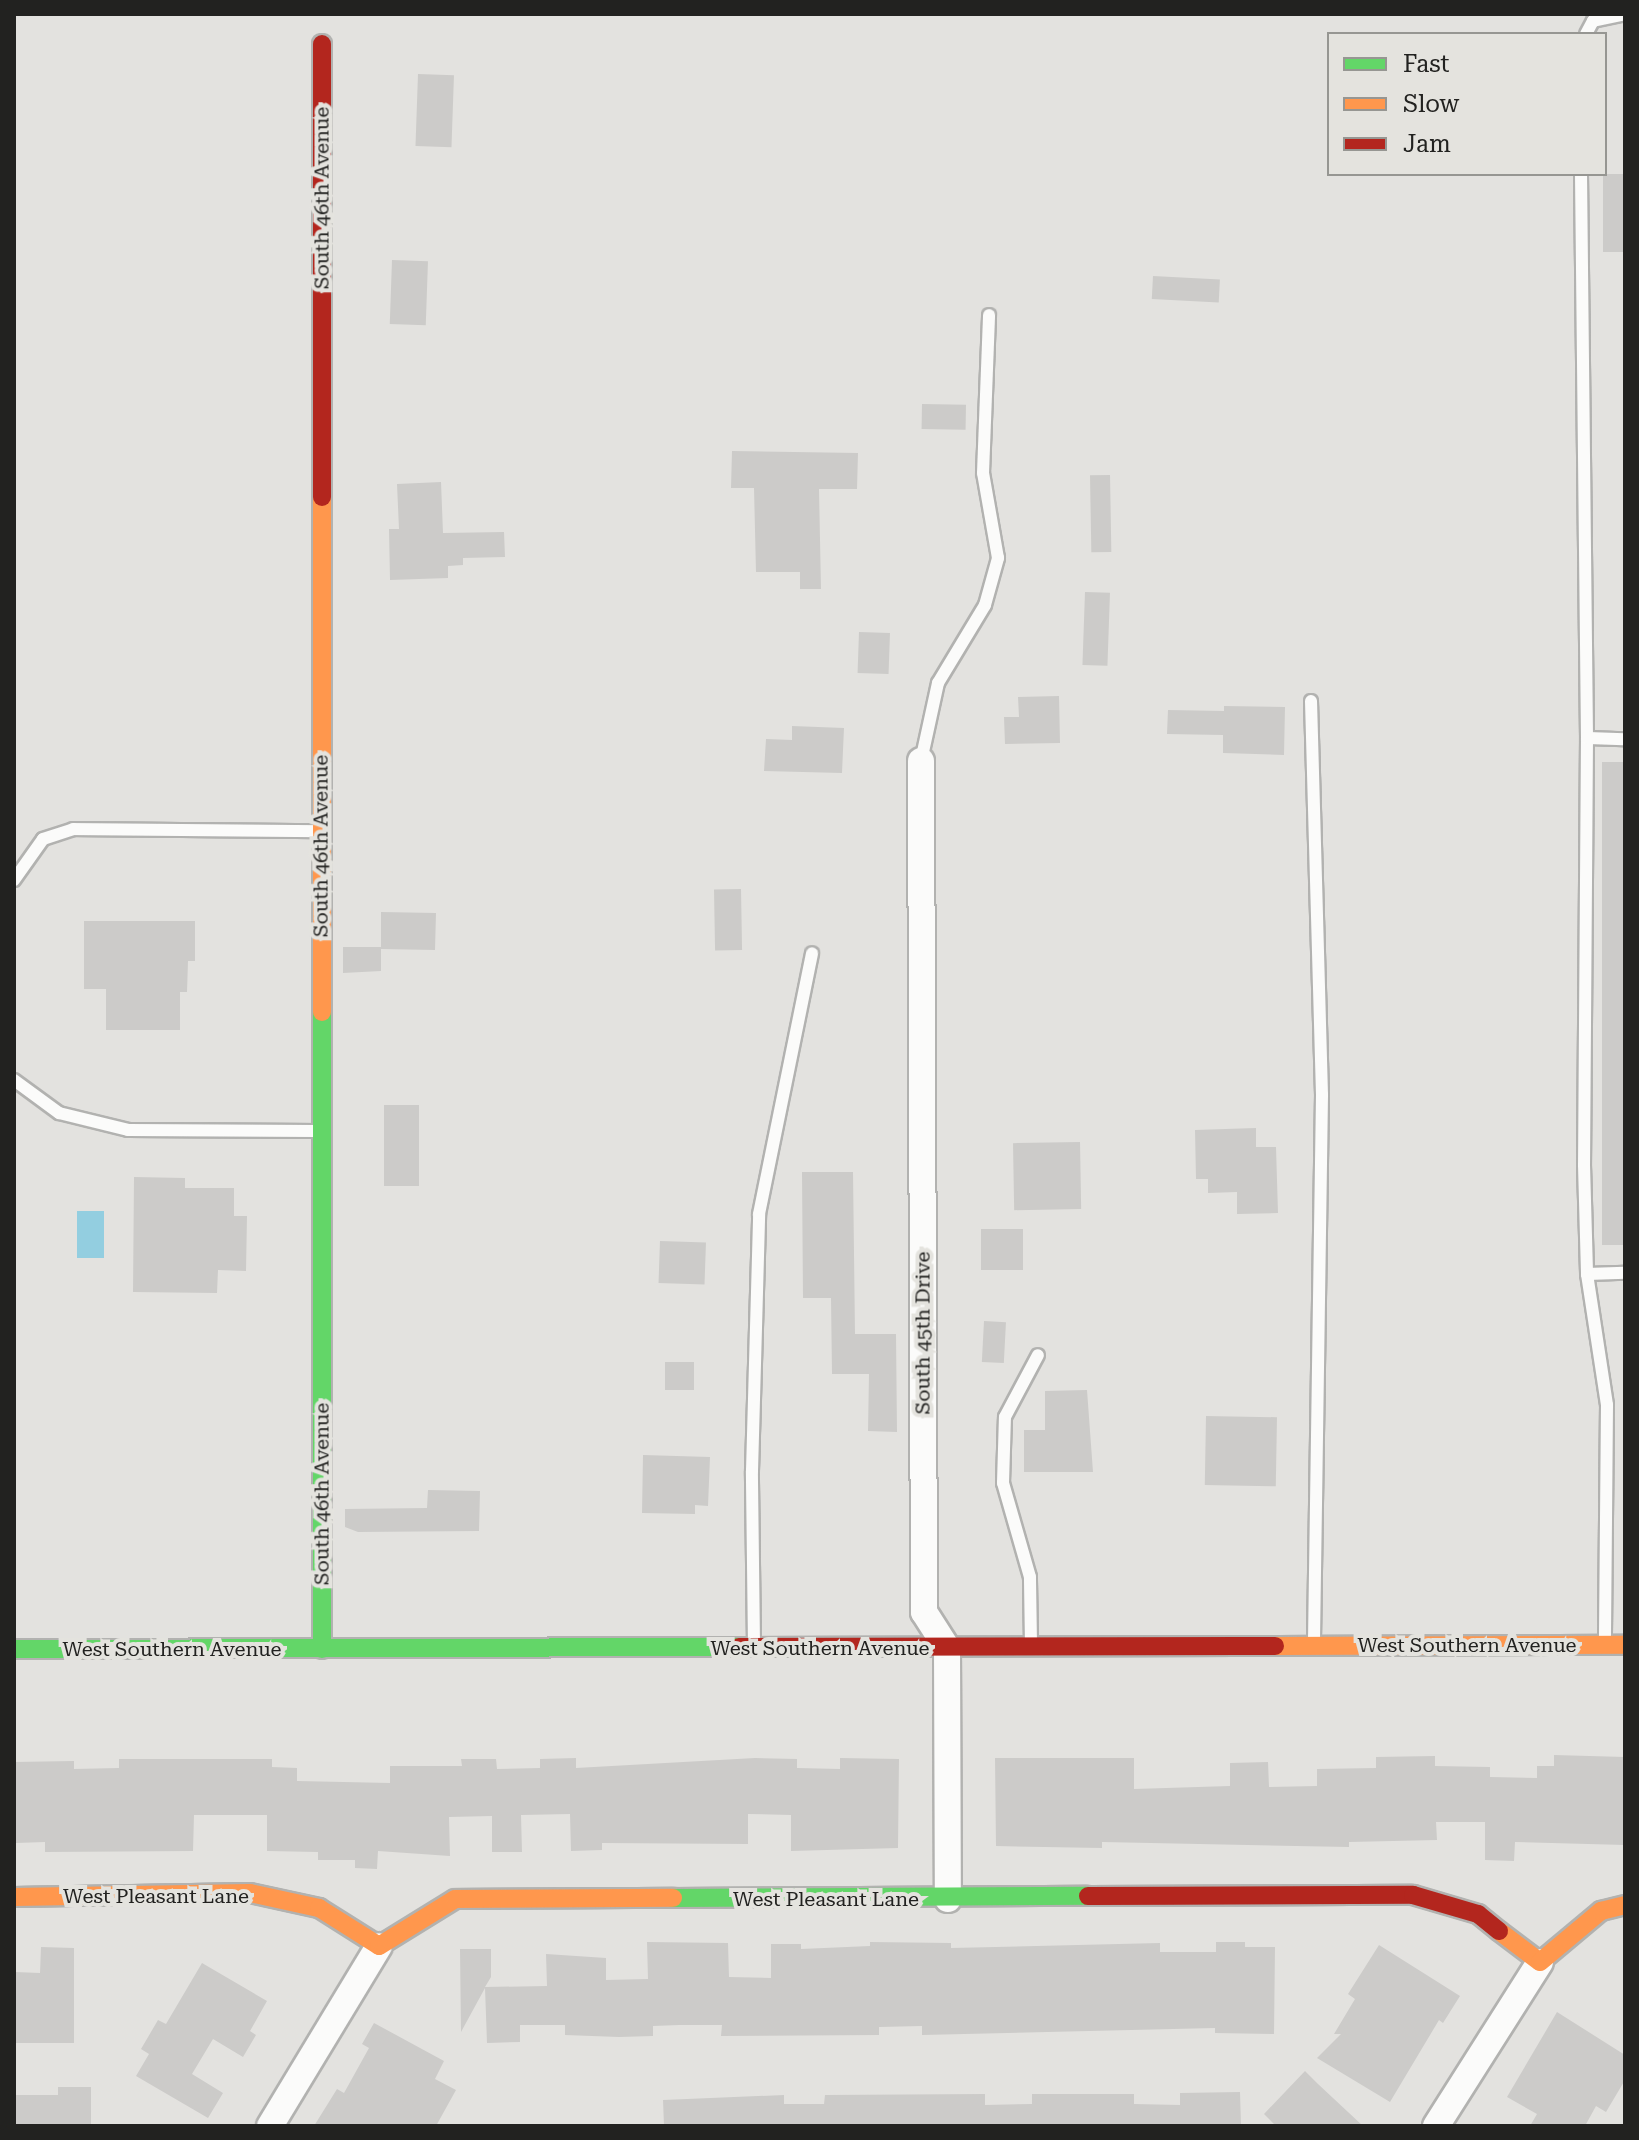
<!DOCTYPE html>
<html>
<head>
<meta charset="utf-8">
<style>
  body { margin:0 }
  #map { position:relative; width:1639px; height:2140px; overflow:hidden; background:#e3e2df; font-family:"Roboto Serif",serif }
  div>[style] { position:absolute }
  .water>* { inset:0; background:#93cee0; transform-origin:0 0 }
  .building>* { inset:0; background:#cccbc9; transform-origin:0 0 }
  .roads { filter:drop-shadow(2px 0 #b2b2b0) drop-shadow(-2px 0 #b2b2b0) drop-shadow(0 2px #b2b2b0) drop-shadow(0 -2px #b2b2b0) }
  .lane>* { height:12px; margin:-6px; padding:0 6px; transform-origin:6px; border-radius:6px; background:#fbfbfa }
  .street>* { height:26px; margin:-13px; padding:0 13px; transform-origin:13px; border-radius:13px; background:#fbfbfa }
  .fast>* { height:18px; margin:-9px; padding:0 9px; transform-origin:9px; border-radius:9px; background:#63d668 }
  .slow>* { height:18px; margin:-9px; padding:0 9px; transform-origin:9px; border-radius:9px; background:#ff974d }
  .jam>* { height:18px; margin:-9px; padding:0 9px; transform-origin:9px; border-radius:9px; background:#b3261e }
  span { translate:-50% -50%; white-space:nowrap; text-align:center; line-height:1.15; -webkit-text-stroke:8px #e4e3de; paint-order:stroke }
  .street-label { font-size:20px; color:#222220 }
  .frame { position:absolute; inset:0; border:16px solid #222220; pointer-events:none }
  .legend { position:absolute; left:1327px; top:32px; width:280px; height:144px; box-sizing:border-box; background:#e4e3de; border:2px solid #969692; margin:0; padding:10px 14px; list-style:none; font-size:24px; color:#222220 }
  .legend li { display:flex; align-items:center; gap:16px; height:40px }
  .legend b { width:40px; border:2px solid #969692 }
</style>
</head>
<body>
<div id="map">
  <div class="water">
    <i style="left:77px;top:1211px;width:27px;height:47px"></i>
  </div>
  <div class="building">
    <i style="left:418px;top:74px;width:36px;height:72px;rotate:2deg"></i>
    <i style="left:1603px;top:174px;width:22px;height:78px"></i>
    <i style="left:392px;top:260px;width:36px;height:64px;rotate:2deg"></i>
    <i style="left:1153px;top:276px;width:67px;height:23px;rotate:3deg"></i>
    <i style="left:922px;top:404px;width:44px;height:25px;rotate:1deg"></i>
    <i style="clip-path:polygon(732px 451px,858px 453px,857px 489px,819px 489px,821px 589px,800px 589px,800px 572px,756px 572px,754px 488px,731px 488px)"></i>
    <i style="left:1110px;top:475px;width:77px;height:20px;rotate:89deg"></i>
    <i style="clip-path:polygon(441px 482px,443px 533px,504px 532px,505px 557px,463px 558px,463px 565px,448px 566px,448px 578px,390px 580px,389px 529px,399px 529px,397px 484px)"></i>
    <i style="left:1085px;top:592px;width:25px;height:73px;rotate:2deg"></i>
    <i style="left:859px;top:632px;width:31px;height:41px;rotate:2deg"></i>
    <i style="clip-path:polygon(1059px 696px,1060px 743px,1005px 744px,1004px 717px,1019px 717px,1018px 697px)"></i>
    <i style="clip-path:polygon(1224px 706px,1285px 707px,1284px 755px,1223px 753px,1223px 735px,1167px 734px,1168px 710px,1224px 711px)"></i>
    <i style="clip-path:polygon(792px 726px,844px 728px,842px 773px,764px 771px,766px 739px,792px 740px)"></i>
    <i style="left:1602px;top:762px;width:23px;height:483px"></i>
    <i style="left:741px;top:889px;width:61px;height:27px;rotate:89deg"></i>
    <i style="clip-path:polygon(381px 912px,436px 913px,435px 950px,381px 949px,381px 971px,343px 973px,343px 947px,381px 947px)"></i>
    <i style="clip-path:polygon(84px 921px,195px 921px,195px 961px,188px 961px,187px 992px,180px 992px,180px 1030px,106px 1030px,106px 989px,84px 989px)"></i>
    <i style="left:384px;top:1105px;width:35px;height:81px"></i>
    <i style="clip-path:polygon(1256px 1128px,1256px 1147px,1276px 1147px,1278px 1213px,1237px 1214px,1237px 1192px,1208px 1193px,1208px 1179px,1196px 1179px,1195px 1130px)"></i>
    <i style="left:1080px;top:1142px;width:67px;height:67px;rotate:89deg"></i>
    <i style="clip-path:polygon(802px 1172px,853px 1172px,855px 1334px,896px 1334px,897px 1432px,868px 1431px,869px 1374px,832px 1374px,831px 1298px,803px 1298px)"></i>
    <i style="clip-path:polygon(134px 1177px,185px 1178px,185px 1188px,234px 1188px,234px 1216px,247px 1216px,246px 1271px,218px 1270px,217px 1293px,133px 1292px)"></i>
    <i style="left:981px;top:1229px;width:42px;height:41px"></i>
    <i style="left:660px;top:1241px;width:46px;height:42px;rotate:2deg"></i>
    <i style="left:984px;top:1321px;width:22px;height:41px;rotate:3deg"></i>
    <i style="left:665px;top:1362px;width:29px;height:28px"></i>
    <i style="clip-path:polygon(1087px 1390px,1093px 1472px,1024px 1472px,1024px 1430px,1045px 1430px,1045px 1391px)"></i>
    <i style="left:1206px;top:1416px;width:71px;height:69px;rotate:1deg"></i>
    <i style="clip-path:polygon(643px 1455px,710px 1457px,708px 1506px,695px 1505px,695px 1514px,642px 1513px)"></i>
    <i style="clip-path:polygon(428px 1490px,480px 1491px,479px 1531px,358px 1532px,345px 1527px,345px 1509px,427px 1508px)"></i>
    <i style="clip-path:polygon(1554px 1755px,1625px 1757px,1625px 1845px,1515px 1842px,1514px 1861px,1485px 1860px,1485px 1822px,1436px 1822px,1437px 1840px,1349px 1842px,1349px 1847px,1102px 1842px,1102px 1848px,996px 1846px,995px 1758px,1134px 1758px,1134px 1789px,1230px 1786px,1230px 1763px,1268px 1762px,1269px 1787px,1317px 1786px,1317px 1769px,1376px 1768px,1376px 1757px,1435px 1756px,1435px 1766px,1490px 1767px,1490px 1777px,1537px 1778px,1537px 1766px,1554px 1766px)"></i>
    <i style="clip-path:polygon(576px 1758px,576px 1768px,755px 1758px,797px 1759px,797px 1768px,840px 1769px,840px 1758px,899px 1759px,898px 1848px,791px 1851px,791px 1815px,748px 1814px,748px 1844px,602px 1843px,602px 1850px,571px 1851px,570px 1814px,521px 1815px,522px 1852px,492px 1852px,492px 1816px,449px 1817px,450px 1856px,378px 1851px,377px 1869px,355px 1868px,355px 1860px,318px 1860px,318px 1852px,267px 1851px,267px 1815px,194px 1815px,193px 1851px,45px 1852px,45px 1842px,16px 1843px,14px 1762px,74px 1761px,74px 1769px,119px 1768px,119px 1759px,272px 1759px,272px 1767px,297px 1768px,297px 1781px,390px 1783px,390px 1766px,462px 1766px,461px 1759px,496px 1759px,497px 1769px,540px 1768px,540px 1759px)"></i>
    <i style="clip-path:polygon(647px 1942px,728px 1943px,729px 1977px,771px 1978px,771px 1944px,801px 1944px,801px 1949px,870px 1946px,870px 1942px,951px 1943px,951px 1948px,1160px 1943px,1160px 1952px,1216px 1952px,1216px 1942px,1245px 1942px,1245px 1947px,1275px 1947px,1274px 2034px,1215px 2033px,1215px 2028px,922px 2035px,922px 2026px,879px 2027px,879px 2035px,721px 2036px,722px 2025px,679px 2025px,653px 2026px,653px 2036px,619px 2037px,565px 2035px,565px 2025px,520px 2025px,520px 2042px,487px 2043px,485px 1988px,461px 2032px,460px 1949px,491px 1949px,491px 1977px,485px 1987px,547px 1986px,546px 1954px,606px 1958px,606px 1980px,648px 1979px)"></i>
    <i style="clip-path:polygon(1379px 1945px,1460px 1996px,1443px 2023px,1439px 2020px,1390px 2102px,1317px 2058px,1341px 2034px,1334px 2034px,1355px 1999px,1348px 1994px)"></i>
    <i style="clip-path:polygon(41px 1947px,74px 1948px,74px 2043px,14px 2043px,15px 1972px,40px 1973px)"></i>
    <i style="clip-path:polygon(202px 1963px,267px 2001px,250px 2031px,256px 2035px,243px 2057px,213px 2039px,192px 2074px,223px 2093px,208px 2118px,136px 2076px,149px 2054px,141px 2049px,158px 2020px,166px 2024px)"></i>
    <i style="clip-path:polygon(1557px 2012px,1625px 2055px,1625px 2080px,1606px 2112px,1596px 2106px,1585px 2126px,1530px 2126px,1537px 2114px,1507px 2097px)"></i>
    <i style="clip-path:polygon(374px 2023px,444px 2061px,435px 2079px,456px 2090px,436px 2126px,314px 2126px,337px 2089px,344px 2093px,369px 2048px,362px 2044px)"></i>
    <i style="clip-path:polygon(1305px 2071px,1318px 2084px,1363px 2126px,1276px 2126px,1264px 2114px)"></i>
    <i style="clip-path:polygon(58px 2087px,91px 2087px,91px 2126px,14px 2126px,14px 2095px,58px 2095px)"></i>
    <i style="clip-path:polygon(1240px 2092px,1241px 2126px,664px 2126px,663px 2100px,784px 2095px,784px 2104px,824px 2104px,825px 2095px,985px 2094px,985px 2105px,1032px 2104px,1032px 2094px,1134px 2094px,1134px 2104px,1180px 2105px,1180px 2093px)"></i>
  </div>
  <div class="roads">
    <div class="lane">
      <i style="left:1586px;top:34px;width:15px;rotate:-62deg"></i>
      <i style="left:1593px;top:21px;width:33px;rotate:-12deg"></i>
      <i style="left:1581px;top:174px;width:564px;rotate:89.39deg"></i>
      <i style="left:1587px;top:738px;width:427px;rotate:90.4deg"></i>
      <i style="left:1584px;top:1165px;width:109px;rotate:88.4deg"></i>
      <i style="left:1587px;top:1274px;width:133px;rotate:81.3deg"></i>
      <i style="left:1607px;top:1405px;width:237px;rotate:90.5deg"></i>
      <i style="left:1311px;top:701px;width:394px;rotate:88.4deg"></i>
      <i style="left:1322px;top:1095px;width:547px;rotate:90.84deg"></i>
      <i style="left:1587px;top:738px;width:38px;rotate:2deg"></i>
      <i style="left:921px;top:761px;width:80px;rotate:-77.7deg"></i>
      <i style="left:938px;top:683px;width:91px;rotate:-58.9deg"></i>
      <i style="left:985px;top:605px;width:49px;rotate:-74.5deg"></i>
      <i style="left:998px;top:558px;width:86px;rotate:-100deg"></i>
      <i style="left:983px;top:473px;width:158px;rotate:-87.8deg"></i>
      <i style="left:14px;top:880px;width:50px;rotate:-54.7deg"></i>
      <i style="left:43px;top:839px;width:32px;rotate:-18deg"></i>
      <i style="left:73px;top:829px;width:245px;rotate:0.5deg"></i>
      <i style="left:14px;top:1080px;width:56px;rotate:36.3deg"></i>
      <i style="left:59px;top:1113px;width:71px;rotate:13.8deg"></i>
      <i style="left:128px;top:1130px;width:189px;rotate:0.3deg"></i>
      <i style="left:1587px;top:1274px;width:38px;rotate:-2deg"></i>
      <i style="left:1031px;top:1644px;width:67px;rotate:-90.9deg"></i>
      <i style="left:1030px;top:1577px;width:98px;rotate:-106deg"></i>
      <i style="left:1003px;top:1483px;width:66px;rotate:-88.3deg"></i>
      <i style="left:1005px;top:1417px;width:70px;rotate:-62deg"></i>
      <i style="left:754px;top:1645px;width:174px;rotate:-90.7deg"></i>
      <i style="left:752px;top:1471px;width:257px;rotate:-88.4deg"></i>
      <i style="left:759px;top:1214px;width:266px;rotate:-78.5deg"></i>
    </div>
    <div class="street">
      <i style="left:921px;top:761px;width:851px;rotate:89.8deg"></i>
      <i style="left:924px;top:1612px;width:43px;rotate:57.4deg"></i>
      <i style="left:947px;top:1648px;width:251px;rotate:89.8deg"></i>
      <i style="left:270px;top:2126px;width:210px;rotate:-58.8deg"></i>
      <i style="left:1436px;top:2126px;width:194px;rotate:-57.6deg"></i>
    </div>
    <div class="fast">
      <i style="left:322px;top:1012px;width:637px;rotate:90deg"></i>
      <i style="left:14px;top:1649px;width:725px;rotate:-0.16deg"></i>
      <i style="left:673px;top:1898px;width:415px;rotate:-0.3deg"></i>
    </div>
    <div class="slow">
      <i style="left:322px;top:497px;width:515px;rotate:90deg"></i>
      <i style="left:1275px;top:1646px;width:350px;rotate:-0.2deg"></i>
      <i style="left:14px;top:1897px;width:236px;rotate:-1deg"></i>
      <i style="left:250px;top:1893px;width:71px;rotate:12.3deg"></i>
      <i style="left:319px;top:1908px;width:71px;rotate:32.3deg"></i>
      <i style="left:379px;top:1946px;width:89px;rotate:-31.7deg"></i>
      <i style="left:455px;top:1899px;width:218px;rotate:-0.3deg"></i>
      <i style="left:1499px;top:1931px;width:51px;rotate:37.1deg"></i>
      <i style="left:1540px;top:1962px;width:80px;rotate:-39.9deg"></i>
      <i style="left:1601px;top:1911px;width:25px;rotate:-14deg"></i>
    </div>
    <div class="jam">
      <i style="left:322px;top:44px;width:453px;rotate:90deg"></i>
      <i style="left:739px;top:1647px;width:536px;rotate:-0.11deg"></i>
      <i style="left:1088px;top:1896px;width:325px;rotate:-0.2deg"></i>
      <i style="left:1413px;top:1895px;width:68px;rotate:16.3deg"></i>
      <i style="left:1478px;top:1914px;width:27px;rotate:39deg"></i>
    </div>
  </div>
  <div class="street-label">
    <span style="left:322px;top:198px;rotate:-90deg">South 46th Avenue</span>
    <span style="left:321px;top:846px;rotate:-90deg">South 46th Avenue</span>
    <span style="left:923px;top:1333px;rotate:-90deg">South 45th Drive</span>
    <span style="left:322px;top:1494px;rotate:-90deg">South 46th Avenue</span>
    <span style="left:1467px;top:1645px">West Southern Avenue</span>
    <span style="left:820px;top:1648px">West Southern Avenue</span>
    <span style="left:172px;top:1649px">West Southern Avenue</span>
    <span style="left:156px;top:1896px">West Pleasant Lane</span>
    <span style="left:826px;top:1899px">West Pleasant Lane</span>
  </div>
  <div class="frame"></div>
  <ul class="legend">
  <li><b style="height:10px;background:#63d668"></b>Fast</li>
  <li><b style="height:10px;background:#ff974d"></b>Slow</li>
  <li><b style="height:10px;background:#b3261e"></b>Jam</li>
  </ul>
</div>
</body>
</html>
